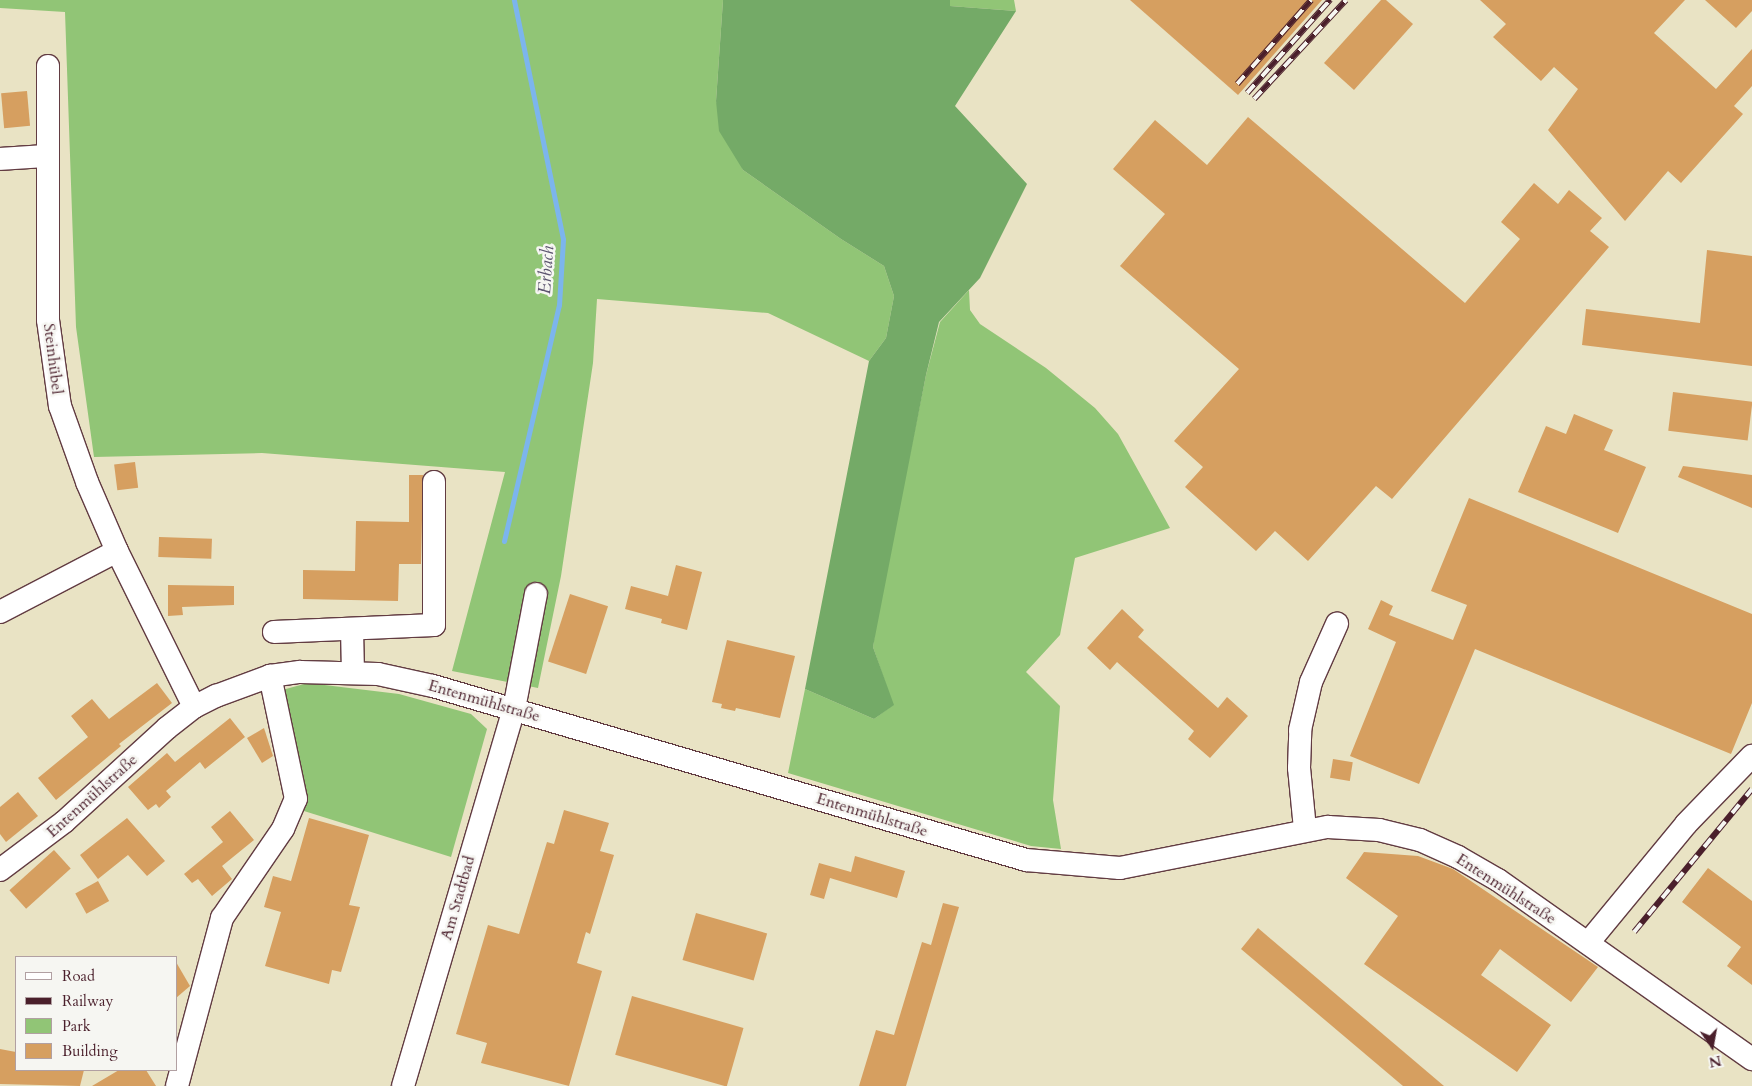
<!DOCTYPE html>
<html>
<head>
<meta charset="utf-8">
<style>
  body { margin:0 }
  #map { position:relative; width:1752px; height:1086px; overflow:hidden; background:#e9e3c4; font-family:Cardo,serif }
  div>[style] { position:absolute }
  .green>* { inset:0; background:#91c576 }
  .forest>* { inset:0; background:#74aa67 }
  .stream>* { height:5px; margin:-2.5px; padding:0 2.5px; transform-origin:2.5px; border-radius:2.5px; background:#7cb5ed }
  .building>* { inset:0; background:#d69f60; transform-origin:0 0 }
  .roads { filter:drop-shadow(1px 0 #623c42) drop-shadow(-1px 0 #623c42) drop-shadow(0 1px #623c42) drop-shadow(0 -1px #623c42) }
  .minor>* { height:22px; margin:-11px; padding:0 11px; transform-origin:11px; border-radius:11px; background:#fff }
  .rail>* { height:5.5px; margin-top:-2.75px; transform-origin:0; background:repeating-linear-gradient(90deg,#f6f6f2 0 11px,#4a1f2b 0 22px); box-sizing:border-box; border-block:1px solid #4a1f2b }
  span { translate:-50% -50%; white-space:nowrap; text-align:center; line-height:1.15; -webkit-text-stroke:5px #f6f6f2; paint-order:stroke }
  .street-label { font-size:16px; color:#4a1f2b }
  .water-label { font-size:18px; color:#5c546f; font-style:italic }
  .legend { position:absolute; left:15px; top:956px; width:162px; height:115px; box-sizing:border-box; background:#f6f6f2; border:1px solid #b1a0a2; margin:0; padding:6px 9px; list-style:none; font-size:15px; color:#4a1f2b }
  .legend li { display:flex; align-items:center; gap:10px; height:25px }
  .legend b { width:25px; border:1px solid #b1a0a2 }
  .north { position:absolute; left:1687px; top:1021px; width:50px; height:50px; -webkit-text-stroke:4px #f6f6f2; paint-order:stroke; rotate:168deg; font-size:14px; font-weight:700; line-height:20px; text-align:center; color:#4a1f2b }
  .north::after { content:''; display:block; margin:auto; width:18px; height:22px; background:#4a1f2b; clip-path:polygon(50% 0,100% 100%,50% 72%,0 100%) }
</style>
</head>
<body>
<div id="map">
  <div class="green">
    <i style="clip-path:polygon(0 0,723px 0,716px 101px,743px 170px,841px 239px,884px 266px,894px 296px,886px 338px,869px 361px,768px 313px,597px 299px,593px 363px,561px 576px,538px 688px,452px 671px,505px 472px,262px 453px,94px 457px,76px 327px,65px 12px,0 8px)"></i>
    <i style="clip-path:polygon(950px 0,1014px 0,1016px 11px,950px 6px)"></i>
    <i style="clip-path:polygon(969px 290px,970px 310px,980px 324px,1046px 368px,1095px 408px,1118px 434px,1170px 528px,1075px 558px,1060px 635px,1026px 672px,1060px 706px,1053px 800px,1061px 849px,1031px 846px,788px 773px,805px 689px,874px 719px,893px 705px,873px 647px,878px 610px,926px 375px,940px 322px)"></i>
    <i style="clip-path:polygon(308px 683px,399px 694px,471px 714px,487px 729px,451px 857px,304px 811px,282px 690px)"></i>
  </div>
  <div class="forest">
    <i style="clip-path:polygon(723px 0,950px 0,950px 6px,1016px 11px,955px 106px,1027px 184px,980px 278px,939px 322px,926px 375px,873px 647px,894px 705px,874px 719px,805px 689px,869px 361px,886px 338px,894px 296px,884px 266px,841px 239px,743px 170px,719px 131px,716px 101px)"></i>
  </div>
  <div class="stream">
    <i style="left:504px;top:541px;width:242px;rotate:-76.9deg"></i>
    <i style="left:559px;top:305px;width:66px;rotate:-86.5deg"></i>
    <i style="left:563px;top:239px;width:244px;rotate:-101.6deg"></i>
  </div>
  <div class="building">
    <i style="clip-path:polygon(1130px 0,1322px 0,1238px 95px)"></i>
    <i style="clip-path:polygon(1381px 0,1386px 0,1413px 24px,1354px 90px,1324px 63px)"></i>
    <i style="clip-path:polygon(1480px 0,1685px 0,1654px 33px,1716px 89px,1752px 49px,1752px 86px,1734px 106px,1743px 114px,1681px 183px,1668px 171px,1625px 221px,1548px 130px,1578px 89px,1554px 67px,1541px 81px,1493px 37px,1506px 24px)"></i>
    <i style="clip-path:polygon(1705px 0,1752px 0,1752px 11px,1736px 28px)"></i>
    <i style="left:27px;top:91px;width:35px;height:26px;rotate:85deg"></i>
    <i style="clip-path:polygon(1248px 117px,1465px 303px,1520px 239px,1501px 222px,1534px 183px,1558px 204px,1569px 190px,1602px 218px,1590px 231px,1609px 247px,1392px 499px,1376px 486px,1308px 561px,1275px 531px,1256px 551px,1185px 487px,1203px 467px,1174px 441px,1239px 369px,1120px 266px,1165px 214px,1113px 169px,1155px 120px,1207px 165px)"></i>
    <i style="clip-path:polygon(1707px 250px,1752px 256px,1752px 366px,1582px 345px,1586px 309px,1700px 323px)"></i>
    <i style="left:1673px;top:392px;width:80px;height:39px;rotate:7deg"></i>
    <i style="clip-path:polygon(1574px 414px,1613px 430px,1604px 450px,1646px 467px,1618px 533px,1518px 492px,1546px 426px,1566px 434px)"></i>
    <i style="left:135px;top:462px;width:26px;height:21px;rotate:83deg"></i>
    <i style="clip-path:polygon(1683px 466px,1752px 475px,1752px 508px,1678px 477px)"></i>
    <i style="clip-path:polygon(409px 475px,423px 475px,421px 564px,399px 564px,398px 601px,303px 599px,303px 570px,355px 571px,356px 521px,409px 522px)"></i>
    <i style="clip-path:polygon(1469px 498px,1752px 614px,1752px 703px,1731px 754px,1475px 649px,1419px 784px,1350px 756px,1396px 642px,1368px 629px,1381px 600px,1393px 606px,1389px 615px,1453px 640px,1467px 605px,1431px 591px)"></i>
    <i style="left:159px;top:537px;width:53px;height:20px;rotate:2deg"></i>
    <i style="clip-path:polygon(676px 565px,702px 572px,687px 630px,661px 623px,662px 619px,625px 609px,631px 586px,668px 596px)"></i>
    <i style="clip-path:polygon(168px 585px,234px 586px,234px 605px,182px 607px,183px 615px,168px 616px)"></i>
    <i style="left:570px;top:594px;width:40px;height:71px;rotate:18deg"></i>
    <i style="clip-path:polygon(1122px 609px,1144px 630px,1138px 637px,1218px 708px,1227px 697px,1248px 716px,1210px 758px,1188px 739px,1194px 731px,1117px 662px,1110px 670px,1087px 648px)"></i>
    <i style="clip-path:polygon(727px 640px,795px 656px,780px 718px,736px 708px,735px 711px,721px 708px,722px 704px,712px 702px)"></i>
    <i style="clip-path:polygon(157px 683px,172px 703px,119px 744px,121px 746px,56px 800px,38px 778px,88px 737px,71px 716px,92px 699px,109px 719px)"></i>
    <i style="clip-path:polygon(230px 718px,245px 737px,205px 769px,200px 762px,166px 791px,171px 797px,159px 808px,156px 804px,148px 810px,128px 787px,167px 753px,175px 762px)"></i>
    <i style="clip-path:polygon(264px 728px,273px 756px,262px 763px,247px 738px)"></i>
    <i style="left:1333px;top:759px;width:20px;height:19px;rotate:9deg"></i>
    <i style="clip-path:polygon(18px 792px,38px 816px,6px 842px,0 834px,0 807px)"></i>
    <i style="clip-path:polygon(564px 810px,609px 823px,600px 851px,614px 855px,590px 934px,586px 932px,577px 963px,602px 971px,569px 1086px,481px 1063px,487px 1043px,456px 1034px,488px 925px,519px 934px,547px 842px,554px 844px)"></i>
    <i style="clip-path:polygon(230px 811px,254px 840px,222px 866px,232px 879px,212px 896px,198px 879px,192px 883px,184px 874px,223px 842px,211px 827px)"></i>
    <i style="clip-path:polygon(127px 818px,165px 861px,147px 876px,128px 855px,98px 879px,80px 855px)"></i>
    <i style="clip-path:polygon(309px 818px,369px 835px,349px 905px,360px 907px,341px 972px,332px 970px,329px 984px,265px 966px,281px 912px,264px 907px,273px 876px,291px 881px)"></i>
    <i style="left:54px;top:850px;width:25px;height:60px;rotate:48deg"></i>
    <i style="clip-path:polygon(1364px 852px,1418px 856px,1453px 869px,1598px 967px,1571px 1002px,1500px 949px,1481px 975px,1551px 1025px,1517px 1072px,1364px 964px,1398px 916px,1346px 878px)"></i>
    <i style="clip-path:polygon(855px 856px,905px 871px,897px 898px,830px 878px,824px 899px,810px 895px,819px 863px,851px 872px)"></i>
    <i style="clip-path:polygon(1708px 868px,1752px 901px,1752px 985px,1727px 966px,1741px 947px,1682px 902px)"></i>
    <i style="left:98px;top:881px;width:23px;height:26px;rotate:61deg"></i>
    <i style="clip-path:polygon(943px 903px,959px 907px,906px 1086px,859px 1086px,876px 1030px,894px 1035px,922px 942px,931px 945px)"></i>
    <i style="left:696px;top:913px;width:74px;height:49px;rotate:16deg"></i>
    <i style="clip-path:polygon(1258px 928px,1444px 1086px,1403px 1086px,1241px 949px)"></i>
    <i style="clip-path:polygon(176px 962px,190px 986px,176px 998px)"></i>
    <i style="left:632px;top:996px;width:116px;height:61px;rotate:16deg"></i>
    <i style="clip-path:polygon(0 1049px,16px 1052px,16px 1070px,84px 1070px,80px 1086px,0 1084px)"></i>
    <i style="clip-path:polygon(119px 1070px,146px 1070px,156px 1086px,92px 1086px)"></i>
  </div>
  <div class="roads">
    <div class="minor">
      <i style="left:48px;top:66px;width:254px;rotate:90deg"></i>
      <i style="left:48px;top:320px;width:87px;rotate:82.1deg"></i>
      <i style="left:60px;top:406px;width:81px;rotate:70.4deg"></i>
      <i style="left:87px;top:482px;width:75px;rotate:66.5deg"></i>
      <i style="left:117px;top:551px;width:174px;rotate:63.7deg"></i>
      <i style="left:0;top:159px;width:46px;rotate:-3.7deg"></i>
      <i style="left:0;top:612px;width:132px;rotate:-27.5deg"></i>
      <i style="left:352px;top:629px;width:44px;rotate:88.7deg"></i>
      <i style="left:274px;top:632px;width:160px;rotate:-2.5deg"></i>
      <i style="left:434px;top:625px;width:143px;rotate:-90deg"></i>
      <i style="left:1305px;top:829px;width:61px;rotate:-95.6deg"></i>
      <i style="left:1299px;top:768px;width:38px;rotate:-88deg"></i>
      <i style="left:1300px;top:730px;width:49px;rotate:-77.1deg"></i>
      <i style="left:1311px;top:682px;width:64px;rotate:-65.9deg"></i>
      <i style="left:0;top:870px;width:80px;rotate:-36.9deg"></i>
      <i style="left:64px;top:822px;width:139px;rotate:-42.4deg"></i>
      <i style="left:167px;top:728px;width:34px;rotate:-38deg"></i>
      <i style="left:194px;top:707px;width:25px;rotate:-27deg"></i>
      <i style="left:216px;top:696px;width:58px;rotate:-20.3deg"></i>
      <i style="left:270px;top:676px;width:30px;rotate:-8deg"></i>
      <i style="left:300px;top:672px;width:78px;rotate:1.5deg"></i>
      <i style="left:378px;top:674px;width:56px;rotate:12.3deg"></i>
      <i style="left:433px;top:686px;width:618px;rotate:16.35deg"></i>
      <i style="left:1026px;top:860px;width:94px;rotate:4.9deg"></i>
      <i style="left:1120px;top:868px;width:212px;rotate:-11.2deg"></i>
      <i style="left:1328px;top:827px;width:51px;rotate:3.4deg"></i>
      <i style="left:1379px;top:830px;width:42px;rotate:13.7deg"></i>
      <i style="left:1420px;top:840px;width:42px;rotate:24.1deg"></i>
      <i style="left:1458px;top:857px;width:46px;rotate:29.9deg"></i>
      <i style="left:1498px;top:880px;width:311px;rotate:35.2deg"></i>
      <i style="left:1588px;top:943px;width:154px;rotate:-50.5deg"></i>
      <i style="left:1686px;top:824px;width:95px;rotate:-45.9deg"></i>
      <i style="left:177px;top:1086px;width:174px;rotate:-75deg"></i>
      <i style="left:222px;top:918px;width:108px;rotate:-55.6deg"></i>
      <i style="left:283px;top:829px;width:33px;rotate:-67deg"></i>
      <i style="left:296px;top:799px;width:126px;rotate:-101.9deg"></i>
      <i style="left:403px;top:1086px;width:393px;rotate:-73.6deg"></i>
      <i style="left:514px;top:709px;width:117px;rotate:-79.2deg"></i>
    </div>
  </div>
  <div class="rail">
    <i style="left:1237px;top:84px;width:112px;rotate:-48.6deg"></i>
    <i style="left:1247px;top:93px;width:125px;rotate:-48.3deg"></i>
    <i style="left:1254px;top:99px;width:135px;rotate:-47.1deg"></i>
    <i style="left:1634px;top:932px;width:185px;rotate:-50.5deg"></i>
  </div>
  <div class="street-label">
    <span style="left:53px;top:359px;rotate:83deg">Steinhübel</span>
    <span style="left:484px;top:701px;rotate:16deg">Entenmühlstraße</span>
    <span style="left:92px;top:796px;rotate:-42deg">Entenmühlstraße</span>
    <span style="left:872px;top:815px;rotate:17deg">Entenmühlstraße</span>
    <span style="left:1506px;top:889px;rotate:33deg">Entenmühlstraße</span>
    <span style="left:458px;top:898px;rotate:-74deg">Am Stadtbad</span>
  </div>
  <div class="water-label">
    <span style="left:547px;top:270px;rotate:-86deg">Erbach</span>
  </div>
  <ul class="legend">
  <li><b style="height:6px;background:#fff"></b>Road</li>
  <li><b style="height:6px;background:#4a1f2b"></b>Railway</li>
  <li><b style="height:14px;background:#91c576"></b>Park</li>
  <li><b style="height:14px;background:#d69f60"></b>Building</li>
  </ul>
  <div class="north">N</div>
</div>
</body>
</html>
